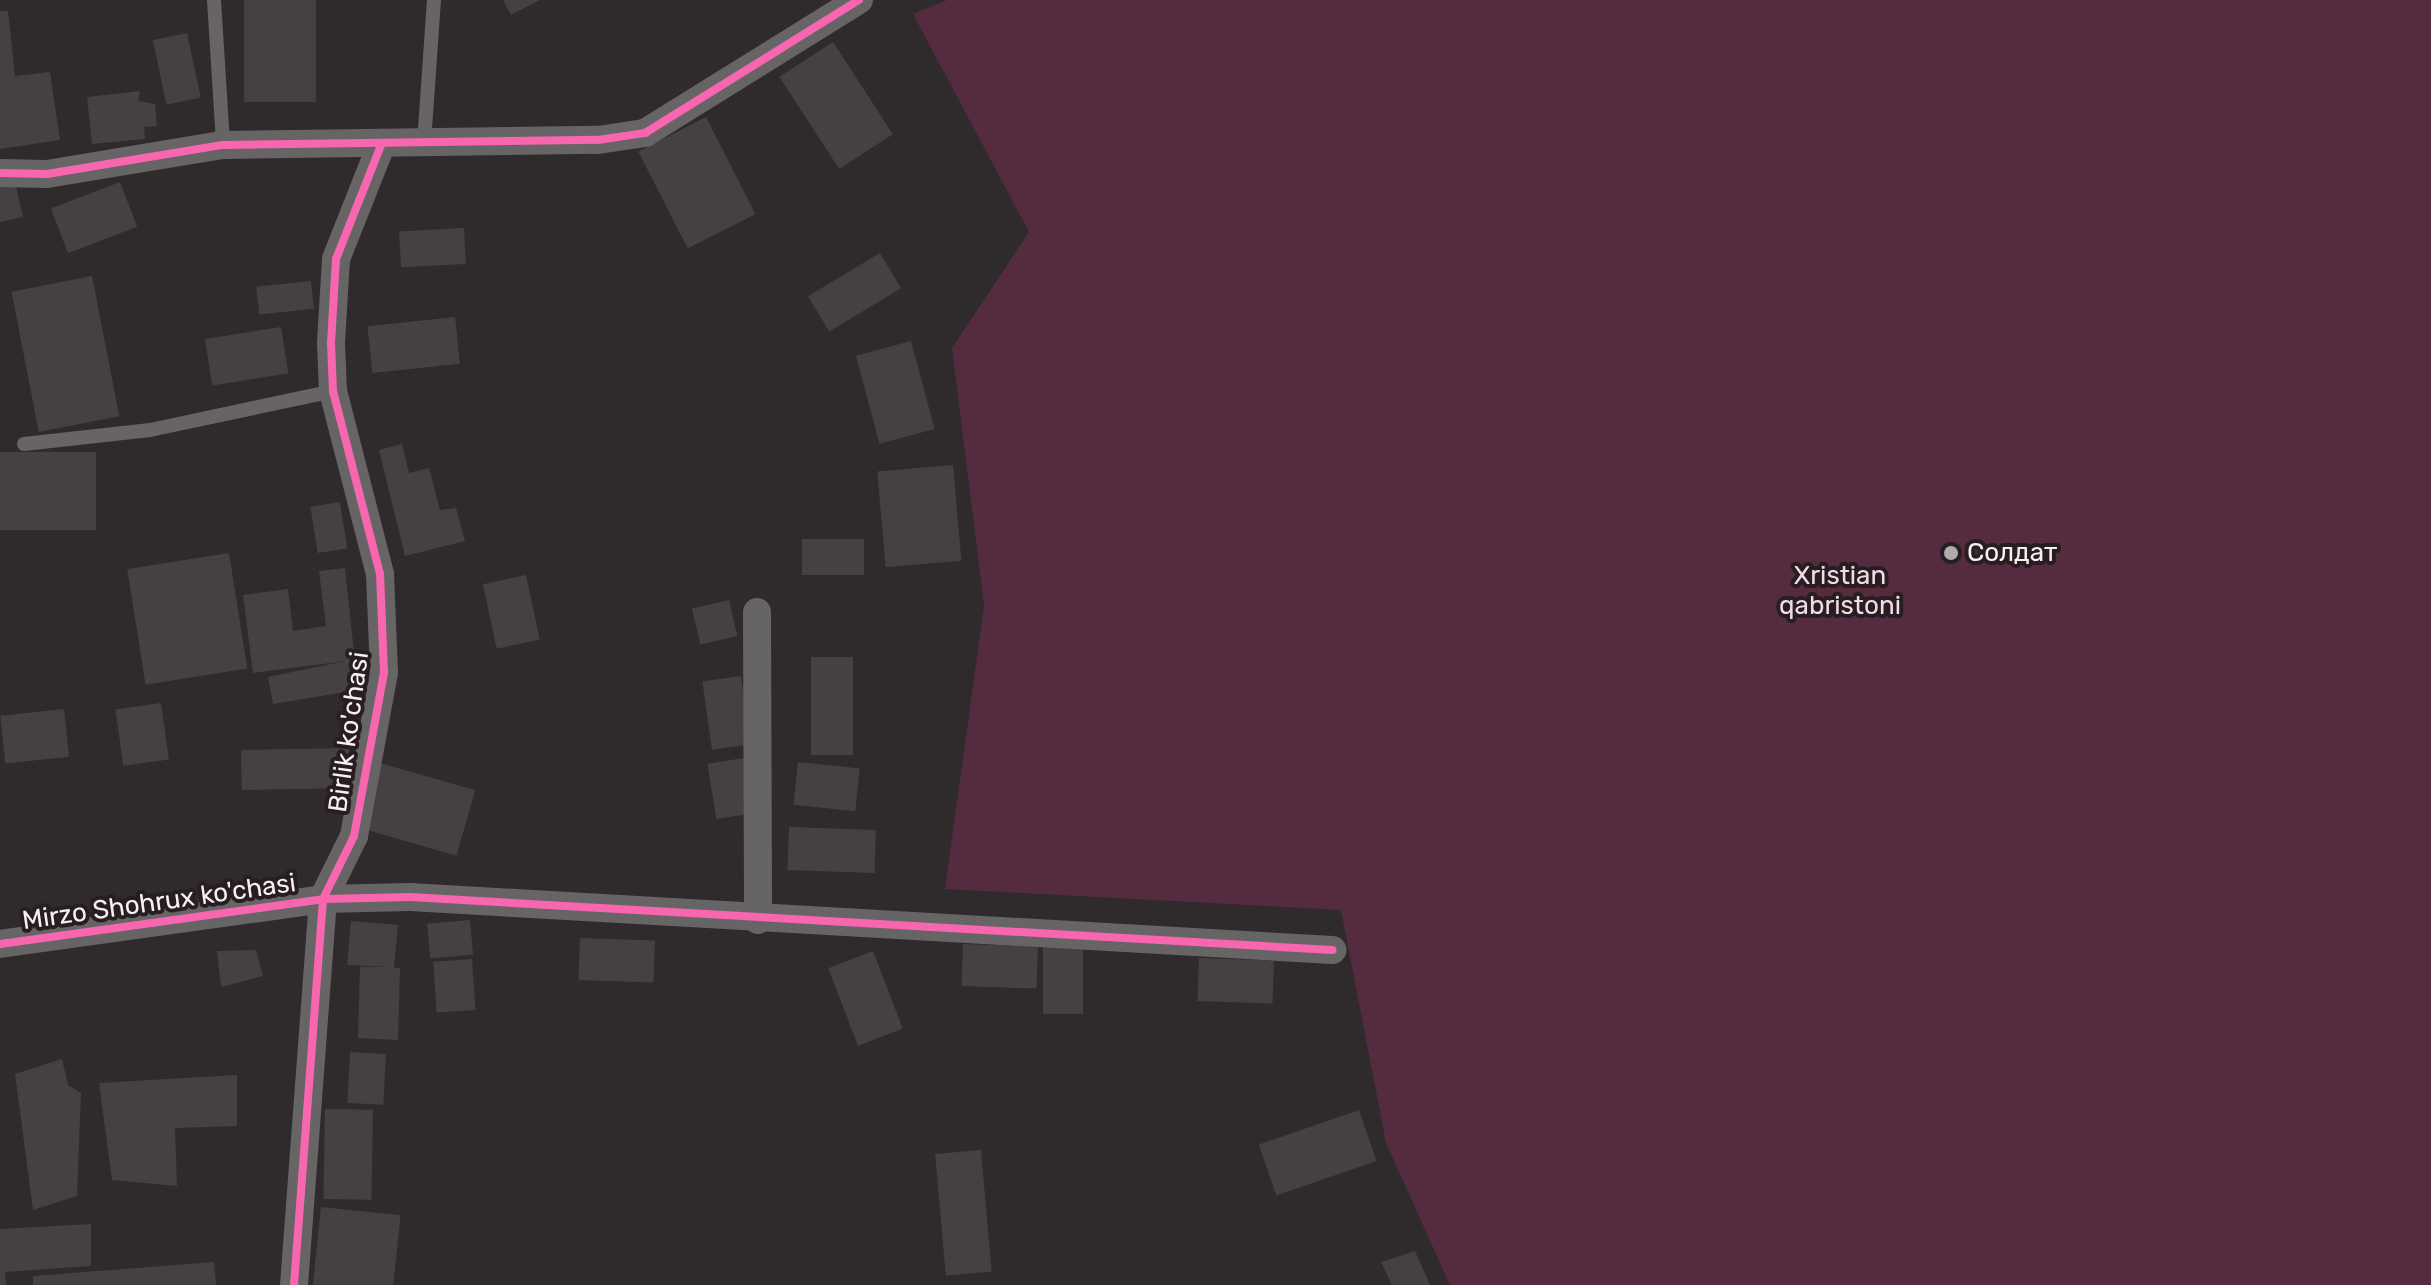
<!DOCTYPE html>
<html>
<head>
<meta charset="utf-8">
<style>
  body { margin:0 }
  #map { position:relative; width:2431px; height:1285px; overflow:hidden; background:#2f2a2c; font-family:Rubik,sans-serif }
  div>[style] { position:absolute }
  .green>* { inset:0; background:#552b40 }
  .building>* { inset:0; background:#454143; transform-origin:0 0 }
  .service>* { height:14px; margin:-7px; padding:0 7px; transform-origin:7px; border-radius:7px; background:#666465 }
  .minor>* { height:28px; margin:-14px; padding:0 14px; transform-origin:14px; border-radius:14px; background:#666465 }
  .cycleway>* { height:8px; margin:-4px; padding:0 4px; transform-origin:4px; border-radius:4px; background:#f766af }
  .dots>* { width:22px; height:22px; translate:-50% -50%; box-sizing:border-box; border:4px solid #281e22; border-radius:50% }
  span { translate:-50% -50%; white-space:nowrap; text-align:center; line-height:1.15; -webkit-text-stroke:8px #281e22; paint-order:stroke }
  .poi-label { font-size:26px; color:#f7f0f3 }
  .left { translate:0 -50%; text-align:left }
  .park-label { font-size:26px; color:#f1dbe4 }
  .street-label { font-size:26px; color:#f7f0f3 }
</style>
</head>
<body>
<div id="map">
  <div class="green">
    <i style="clip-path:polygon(947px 0,2431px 0,2431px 1285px,1450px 1285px,1386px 1143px,1341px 910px,945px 889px,984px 606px,952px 348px,1029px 232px,913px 14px)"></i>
  </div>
  <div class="building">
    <i style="left:244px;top:0;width:72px;height:102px"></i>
    <i style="clip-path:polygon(503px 0,540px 0,511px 15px)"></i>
    <i style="clip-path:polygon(0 11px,8px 11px,15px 76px,50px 72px,60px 140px,0 149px)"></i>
    <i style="left:187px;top:33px;width:66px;height:35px;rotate:78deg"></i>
    <i style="left:833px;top:42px;width:110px;height:64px;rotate:57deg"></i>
    <i style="clip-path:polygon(140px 91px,138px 101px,155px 104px,157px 126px,144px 127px,145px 139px,92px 144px,87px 97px)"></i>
    <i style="left:706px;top:117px;width:109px;height:76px;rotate:63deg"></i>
    <i style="clip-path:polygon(14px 178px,23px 217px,0 222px,0 182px)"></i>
    <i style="left:120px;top:182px;width:48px;height:74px;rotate:69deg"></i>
    <i style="left:464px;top:228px;width:36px;height:65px;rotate:87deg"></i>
    <i style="left:880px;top:253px;width:41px;height:84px;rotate:59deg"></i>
    <i style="left:92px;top:276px;width:143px;height:82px;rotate:79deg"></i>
    <i style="left:311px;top:281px;width:28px;height:55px;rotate:84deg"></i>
    <i style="left:455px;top:317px;width:47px;height:88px;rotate:84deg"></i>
    <i style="left:281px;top:327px;width:47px;height:77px;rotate:81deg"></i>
    <i style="left:911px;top:341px;width:91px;height:57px;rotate:75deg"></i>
    <i style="clip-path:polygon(402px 444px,409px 473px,429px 468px,440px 510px,456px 508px,465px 541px,405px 556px,379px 450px)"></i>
    <i style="left:0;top:452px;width:96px;height:78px"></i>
    <i style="left:953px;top:465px;width:96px;height:76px;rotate:85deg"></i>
    <i style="left:340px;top:502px;width:47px;height:30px;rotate:81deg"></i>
    <i style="left:802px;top:539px;width:62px;height:36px"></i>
    <i style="left:229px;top:553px;width:117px;height:103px;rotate:81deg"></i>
    <i style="clip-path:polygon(345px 568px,358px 690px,273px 704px,268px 677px,346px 661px,253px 673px,243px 595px,288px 589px,293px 631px,326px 626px,319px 571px)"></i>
    <i style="left:526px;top:575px;width:66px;height:44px;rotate:78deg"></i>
    <i style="left:729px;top:600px;width:37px;height:38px;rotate:77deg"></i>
    <i style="left:811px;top:657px;width:42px;height:98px"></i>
    <i style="left:741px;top:676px;width:69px;height:39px;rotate:82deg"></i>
    <i style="left:161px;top:703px;width:57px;height:46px;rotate:82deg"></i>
    <i style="left:64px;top:709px;width:48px;height:64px;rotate:84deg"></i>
    <i style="left:349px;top:748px;width:40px;height:108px;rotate:89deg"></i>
    <i style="left:744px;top:758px;width:56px;height:37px;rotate:81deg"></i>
    <i style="left:798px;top:762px;width:62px;height:43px;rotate:6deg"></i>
    <i style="left:380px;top:763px;width:99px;height:68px;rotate:16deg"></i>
    <i style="left:789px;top:827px;width:87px;height:43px;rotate:2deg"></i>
    <i style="left:470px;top:920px;width:35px;height:43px;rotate:85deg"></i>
    <i style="clip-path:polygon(351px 921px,398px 925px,394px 968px,400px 968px,398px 1040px,358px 1038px,360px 967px,388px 967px,347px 965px)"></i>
    <i style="left:580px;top:938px;width:75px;height:42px;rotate:2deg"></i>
    <i style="left:963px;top:944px;width:75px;height:42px;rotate:2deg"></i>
    <i style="left:1043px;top:944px;width:40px;height:70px"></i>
    <i style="clip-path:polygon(256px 950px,263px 976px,221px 987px,217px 951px)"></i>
    <i style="left:873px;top:951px;width:83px;height:48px;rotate:69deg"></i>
    <i style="left:1199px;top:958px;width:75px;height:43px;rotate:2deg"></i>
    <i style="left:472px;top:959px;width:51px;height:39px;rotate:86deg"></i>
    <i style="left:350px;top:1052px;width:36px;height:51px;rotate:3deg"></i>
    <i style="clip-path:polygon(62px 1059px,68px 1085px,81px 1093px,77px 1196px,33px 1210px,15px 1074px)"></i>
    <i style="clip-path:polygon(237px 1075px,237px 1126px,175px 1128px,177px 1186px,112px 1180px,99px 1083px)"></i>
    <i style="left:325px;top:1109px;width:48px;height:90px;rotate:1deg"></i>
    <i style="left:1359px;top:1110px;width:54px;height:106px;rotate:71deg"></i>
    <i style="left:981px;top:1150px;width:122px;height:46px;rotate:85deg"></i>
    <i style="left:321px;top:1207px;width:80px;height:78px;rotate:6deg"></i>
    <i style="clip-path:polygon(91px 1224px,91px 1266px,5px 1272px,6px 1285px,0 1285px,0 1229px)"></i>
    <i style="clip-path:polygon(1415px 1251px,1430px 1285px,1392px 1285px,1381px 1262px)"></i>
    <i style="clip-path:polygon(214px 1262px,216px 1285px,33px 1285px,33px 1276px)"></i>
  </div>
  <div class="service">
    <i style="left:214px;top:0;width:145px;rotate:86.4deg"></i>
    <i style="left:424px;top:143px;width:143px;rotate:-86deg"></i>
    <i style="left:24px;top:444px;width:127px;rotate:-6.3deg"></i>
    <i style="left:150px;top:430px;width:187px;rotate:-12deg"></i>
  </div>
  <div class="minor">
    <i style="left:0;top:173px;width:47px;rotate:1.2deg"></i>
    <i style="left:47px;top:174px;width:178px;rotate:-9.4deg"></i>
    <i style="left:223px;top:145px;width:375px;rotate:-0.8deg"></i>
    <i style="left:598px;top:140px;width:48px;rotate:-8.5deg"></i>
    <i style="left:645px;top:133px;width:252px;rotate:-31.9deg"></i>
    <i style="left:757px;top:612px;width:308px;rotate:89.8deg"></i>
    <i style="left:0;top:944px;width:326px;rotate:-7.9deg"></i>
    <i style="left:323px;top:899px;width:87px;rotate:-1.3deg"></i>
    <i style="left:410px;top:897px;width:924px;rotate:3.29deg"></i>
    <i style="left:294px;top:1285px;width:387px;rotate:-85.7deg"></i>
    <i style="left:323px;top:899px;width:70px;rotate:-63.8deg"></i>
    <i style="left:354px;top:836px;width:166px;rotate:-79.6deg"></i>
    <i style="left:384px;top:673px;width:99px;rotate:-92.3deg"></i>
    <i style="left:380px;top:574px;width:189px;rotate:-104.4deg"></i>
    <i style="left:333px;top:391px;width:48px;rotate:-92.4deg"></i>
    <i style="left:331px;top:343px;width:84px;rotate:-86.6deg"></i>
    <i style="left:336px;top:259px;width:125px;rotate:-68.4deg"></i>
  </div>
  <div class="cycleway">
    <i style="left:0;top:173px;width:47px;rotate:1.2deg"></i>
    <i style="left:47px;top:174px;width:178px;rotate:-9.4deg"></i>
    <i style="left:223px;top:145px;width:375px;rotate:-0.8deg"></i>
    <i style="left:598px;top:140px;width:48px;rotate:-8.5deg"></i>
    <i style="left:645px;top:133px;width:252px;rotate:-31.9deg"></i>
    <i style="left:0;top:944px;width:326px;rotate:-7.9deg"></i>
    <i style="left:323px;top:899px;width:87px;rotate:-1.3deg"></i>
    <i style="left:410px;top:897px;width:924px;rotate:3.29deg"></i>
    <i style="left:294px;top:1285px;width:387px;rotate:-85.7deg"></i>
    <i style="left:323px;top:899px;width:70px;rotate:-63.8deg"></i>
    <i style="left:354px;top:836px;width:166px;rotate:-79.6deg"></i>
    <i style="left:384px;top:673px;width:99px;rotate:-92.3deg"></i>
    <i style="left:380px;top:574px;width:189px;rotate:-104.4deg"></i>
    <i style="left:333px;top:391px;width:48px;rotate:-92.4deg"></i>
    <i style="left:331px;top:343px;width:84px;rotate:-86.6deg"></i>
    <i style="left:336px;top:259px;width:125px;rotate:-68.4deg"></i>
  </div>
  <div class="dots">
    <i style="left:1951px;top:553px;background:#b1abad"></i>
  </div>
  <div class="poi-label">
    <span class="left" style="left:1967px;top:553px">Солдат</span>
  </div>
  <div class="park-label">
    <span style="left:1840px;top:591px">Xristian<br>qabristoni</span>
  </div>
  <div class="street-label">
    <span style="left:349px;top:732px;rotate:-82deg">Birlik ko'chasi</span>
    <span style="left:159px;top:902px;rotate:-8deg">Mirzo Shohrux ko'chasi</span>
  </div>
</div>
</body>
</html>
